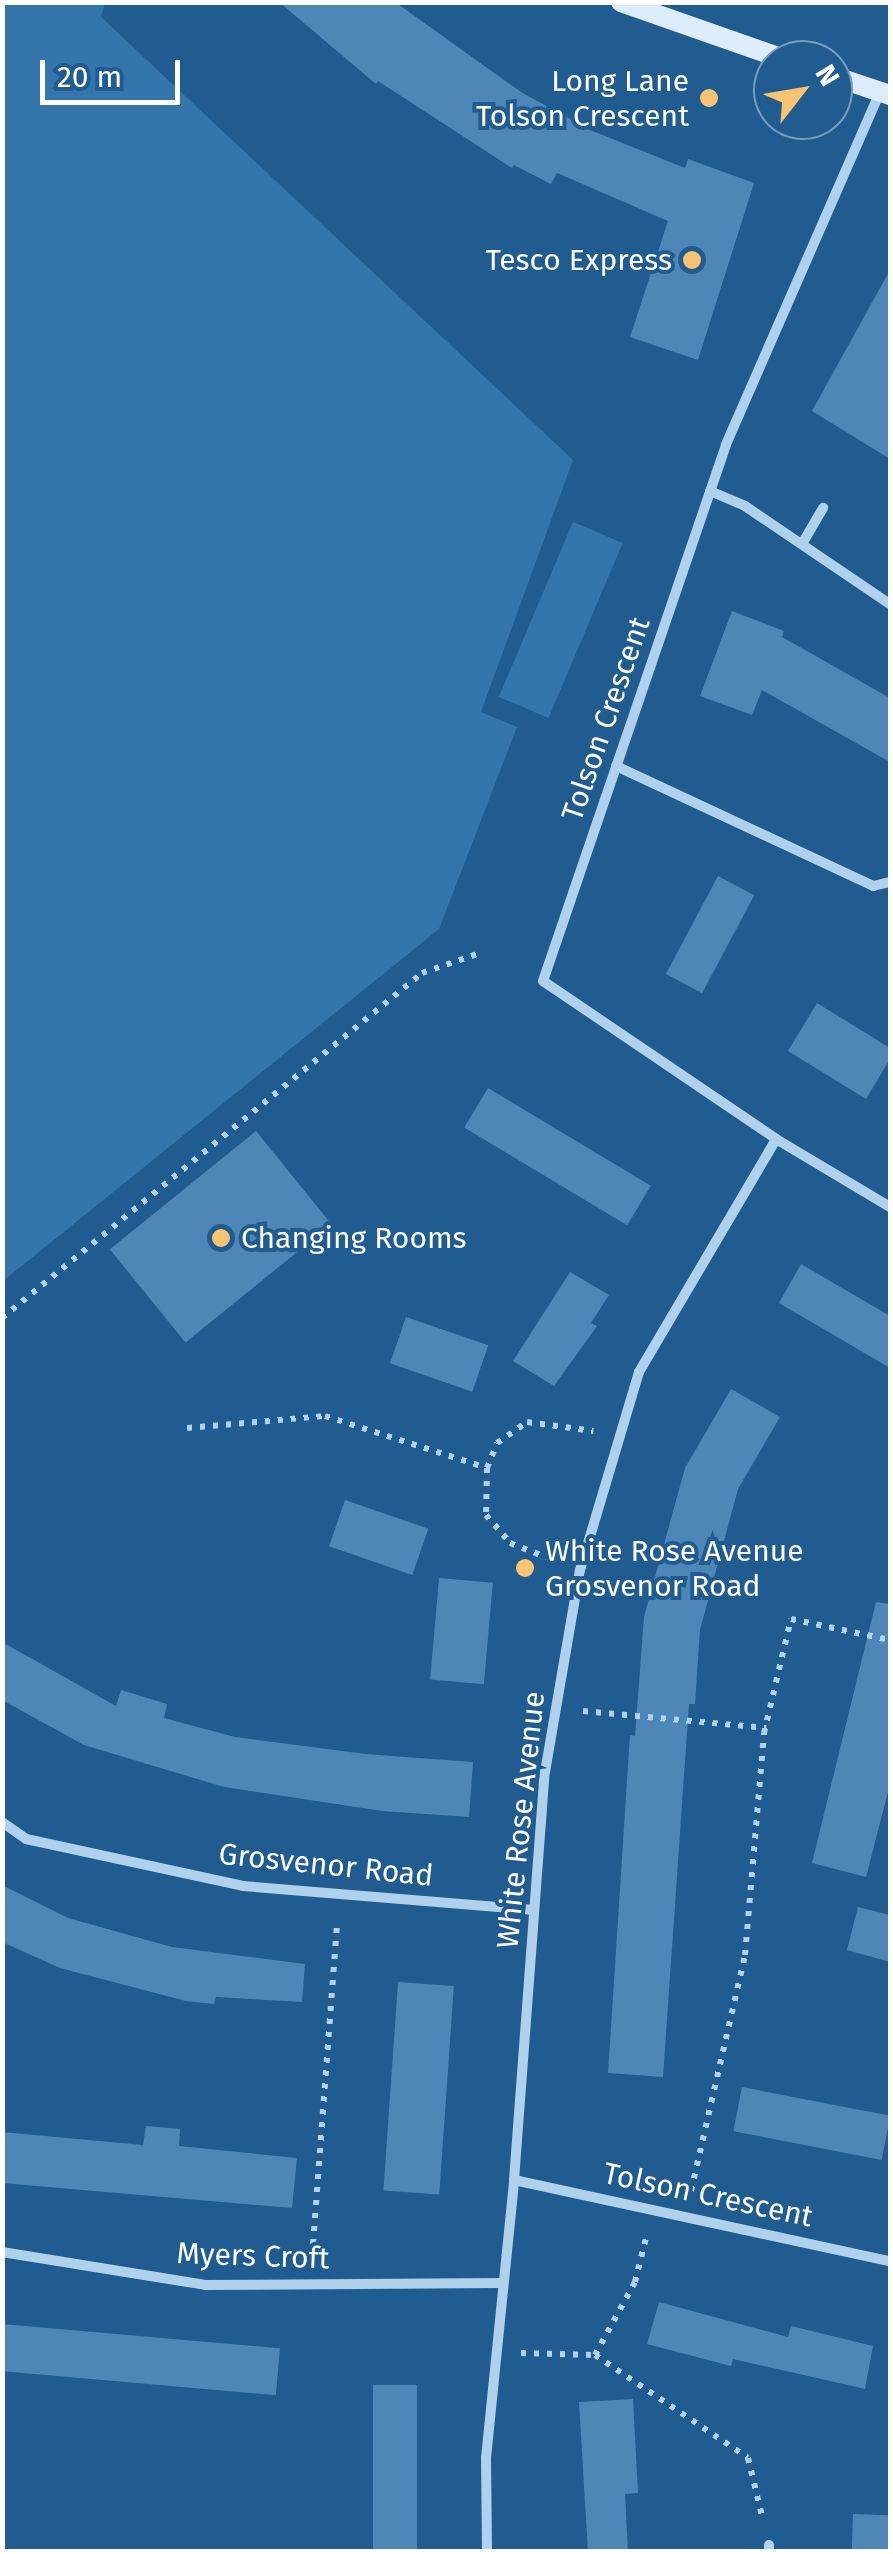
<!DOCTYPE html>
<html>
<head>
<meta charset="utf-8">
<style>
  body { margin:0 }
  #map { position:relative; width:893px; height:2554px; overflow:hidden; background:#205c8f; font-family:"Fira Sans",sans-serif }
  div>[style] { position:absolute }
  .green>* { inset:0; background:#3476ac; transform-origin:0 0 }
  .building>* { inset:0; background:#4d87b8; transform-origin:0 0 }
  .path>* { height:6px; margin-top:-3px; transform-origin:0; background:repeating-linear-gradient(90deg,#b0d1ec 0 5px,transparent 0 13px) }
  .street>* { height:10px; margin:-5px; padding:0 5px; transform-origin:5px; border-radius:5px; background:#b0d1ec }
  .secondary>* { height:20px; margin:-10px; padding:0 10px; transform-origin:10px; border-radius:10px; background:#dcecf9 }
  .dots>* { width:28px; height:28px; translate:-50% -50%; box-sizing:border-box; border:5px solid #205c8f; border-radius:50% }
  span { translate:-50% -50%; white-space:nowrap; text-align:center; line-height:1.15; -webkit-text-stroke:8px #205c8f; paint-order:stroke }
  .poi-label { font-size:30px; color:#fff }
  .right { translate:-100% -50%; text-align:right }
  .left { translate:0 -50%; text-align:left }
  .street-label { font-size:30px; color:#fff }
  .frame { position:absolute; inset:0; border:5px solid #fff; pointer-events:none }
  .north { position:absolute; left:753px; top:40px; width:100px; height:100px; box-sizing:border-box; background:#205c8f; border:2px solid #799dbc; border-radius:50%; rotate:59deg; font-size:28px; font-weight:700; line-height:40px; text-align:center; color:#fff }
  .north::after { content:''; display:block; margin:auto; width:35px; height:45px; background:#f9c471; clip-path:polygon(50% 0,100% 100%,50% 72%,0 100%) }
  .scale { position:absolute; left:40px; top:60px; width:140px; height:45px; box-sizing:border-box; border:5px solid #fff; border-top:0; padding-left:12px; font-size:30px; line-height:35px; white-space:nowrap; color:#fff; -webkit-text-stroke:8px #205c8f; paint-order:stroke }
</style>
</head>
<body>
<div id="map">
  <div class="green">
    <i style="clip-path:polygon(3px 2px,105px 3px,101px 17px,573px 460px,481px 712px,517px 727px,439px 929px,3px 1281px)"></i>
    <i style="left:573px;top:522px;width:54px;height:190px;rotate:23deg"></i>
  </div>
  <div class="building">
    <i style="clip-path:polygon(279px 2px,395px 2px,521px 92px,590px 130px,685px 168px,688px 159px,754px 183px,698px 360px,630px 337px,668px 221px,557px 173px,551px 184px,514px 165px,512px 168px,378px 81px,376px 84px)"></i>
    <i style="clip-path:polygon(890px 270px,890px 459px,812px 411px)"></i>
    <i style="clip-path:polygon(732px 611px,784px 631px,782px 637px,890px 698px,890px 762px,762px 690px,752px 715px,700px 696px)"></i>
    <i style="left:718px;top:876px;width:41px;height:111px;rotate:28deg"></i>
    <i style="clip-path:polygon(817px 1003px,890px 1048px,890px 1059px,866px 1099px,788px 1051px)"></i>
    <i style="left:488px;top:1088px;width:190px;height:46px;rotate:31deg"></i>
    <i style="left:256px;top:1131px;width:120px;height:188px;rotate:51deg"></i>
    <i style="clip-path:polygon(801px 1264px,890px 1316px,890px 1368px,779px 1303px)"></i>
    <i style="clip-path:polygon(570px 1272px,609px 1295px,591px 1323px,597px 1326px,554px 1386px,513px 1361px)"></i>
    <i style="left:406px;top:1317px;width:87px;height:49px;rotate:19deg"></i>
    <i style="clip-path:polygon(731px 1389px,780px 1417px,738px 1489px,700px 1630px,695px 1704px,689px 1704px,663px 2077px,608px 2073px,630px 1735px,635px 1736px,644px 1617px,685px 1468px)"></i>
    <i style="left:345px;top:1500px;width:88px;height:49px;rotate:19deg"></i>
    <i style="left:439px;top:1578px;width:54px;height:102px;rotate:5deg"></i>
    <i style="clip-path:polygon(876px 1602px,890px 1604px,890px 1784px,866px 1877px,812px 1863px)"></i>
    <i style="clip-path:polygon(2px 1642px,116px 1706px,121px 1690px,167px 1704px,164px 1718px,235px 1737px,365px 1754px,473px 1762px,469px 1817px,382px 1811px,224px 1787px,84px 1745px,2px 1700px)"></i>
    <i style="clip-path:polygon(2px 1885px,68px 1918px,172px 1947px,305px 1964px,302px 2002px,216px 1997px,214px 2004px,186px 2001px,60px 1968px,2px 1942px)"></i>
    <i style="clip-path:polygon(858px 1907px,890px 1915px,890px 1962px,847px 1950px)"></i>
    <i style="left:398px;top:1982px;width:56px;height:209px;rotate:4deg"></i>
    <i style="left:742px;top:2087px;width:151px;height:45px;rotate:11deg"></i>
    <i style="clip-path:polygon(146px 2126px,180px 2129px,179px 2146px,297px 2158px,292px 2208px,2px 2183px,2px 2132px,143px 2145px)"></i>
    <i style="clip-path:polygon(659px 2302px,788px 2337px,791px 2326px,873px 2346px,865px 2389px,733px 2359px,731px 2366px,647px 2344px)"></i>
    <i style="left:2px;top:2324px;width:279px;height:47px;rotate:5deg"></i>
    <i style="left:373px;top:2385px;width:44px;height:167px"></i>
    <i style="clip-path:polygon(633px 2399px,638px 2493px,625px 2494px,628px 2552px,588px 2552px,579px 2402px)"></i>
    <i style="left:853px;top:2514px;width:37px;height:38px;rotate:2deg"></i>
  </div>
  <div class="path">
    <i style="left:2px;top:1318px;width:544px;rotate:-39.4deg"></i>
    <i style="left:422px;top:973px;width:61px;rotate:-19deg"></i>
    <i style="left:187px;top:1428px;width:139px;rotate:-5deg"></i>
    <i style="left:325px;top:1416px;width:170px;rotate:17.8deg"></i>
    <i style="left:487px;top:1468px;width:27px;rotate:-68deg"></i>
    <i style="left:497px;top:1443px;width:37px;rotate:-35deg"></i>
    <i style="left:527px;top:1422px;width:67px;rotate:7.8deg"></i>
    <i style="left:487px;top:1468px;width:47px;rotate:91.2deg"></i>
    <i style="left:486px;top:1515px;width:37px;rotate:49deg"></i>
    <i style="left:510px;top:1543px;width:49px;rotate:21.4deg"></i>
    <i style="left:583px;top:1711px;width:184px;rotate:5.3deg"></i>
    <i style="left:691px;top:2191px;width:242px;rotate:-77.1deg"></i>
    <i style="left:745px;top:1955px;width:223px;rotate:-85.1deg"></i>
    <i style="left:764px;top:1733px;width:117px;rotate:-76.7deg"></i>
    <i style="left:791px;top:1619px;width:101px;rotate:12deg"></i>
    <i style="left:312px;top:2257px;width:337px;rotate:-85.7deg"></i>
    <i style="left:521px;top:2353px;width:74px;rotate:1.5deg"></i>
    <i style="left:595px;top:2355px;width:83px;rotate:-61.3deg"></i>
    <i style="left:635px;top:2282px;width:45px;rotate:-76deg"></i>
    <i style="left:595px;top:2355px;width:184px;rotate:33.9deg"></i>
    <i style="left:748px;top:2458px;width:64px;rotate:76.4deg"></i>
  </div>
  <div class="street">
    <i style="left:880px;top:92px;width:385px;rotate:113.6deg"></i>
    <i style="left:726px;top:445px;width:566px;rotate:108.85deg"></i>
    <i style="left:543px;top:981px;width:282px;rotate:34.1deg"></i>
    <i style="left:776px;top:1139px;width:133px;rotate:30.8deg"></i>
    <i style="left:710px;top:491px;width:38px;rotate:23deg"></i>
    <i style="left:745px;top:506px;width:175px;rotate:34.1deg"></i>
    <i style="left:802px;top:544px;width:42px;rotate:-59.7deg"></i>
    <i style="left:616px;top:766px;width:284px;rotate:25deg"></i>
    <i style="left:873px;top:886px;width:17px;rotate:-13deg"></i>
    <i style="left:2px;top:1822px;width:29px;rotate:35deg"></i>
    <i style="left:26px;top:1839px;width:222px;rotate:12.2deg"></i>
    <i style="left:243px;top:1886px;width:292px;rotate:4.7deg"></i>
    <i style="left:514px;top:2180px;width:385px;rotate:12.2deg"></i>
    <i style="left:2px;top:2252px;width:206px;rotate:9.2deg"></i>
    <i style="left:205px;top:2285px;width:298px;rotate:-0.4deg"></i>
    <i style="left:769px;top:2545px;width:7px;rotate:90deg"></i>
    <i style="left:487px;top:2552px;width:94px;rotate:-90.6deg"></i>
    <i style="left:486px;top:2458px;width:279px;rotate:-84.2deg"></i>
    <i style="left:514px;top:2180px;width:409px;rotate:-85.7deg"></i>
    <i style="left:545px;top:1772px;width:205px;rotate:-80.2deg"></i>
    <i style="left:580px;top:1570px;width:207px;rotate:-73.4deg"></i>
    <i style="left:639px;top:1372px;width:270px;rotate:-59.5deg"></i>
  </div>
  <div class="secondary">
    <i style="left:621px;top:2px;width:176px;rotate:19.3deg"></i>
    <i style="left:833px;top:76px;width:60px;rotate:18.4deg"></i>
  </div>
  <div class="dots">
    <i style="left:709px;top:98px;background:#f9c471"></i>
    <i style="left:692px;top:260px;background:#f9c471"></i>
    <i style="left:221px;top:1238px;background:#f9c471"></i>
    <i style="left:525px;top:1568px;background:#f9c471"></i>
  </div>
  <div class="poi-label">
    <span class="right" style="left:689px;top:98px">Long Lane<br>Tolson Crescent</span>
    <span class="right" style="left:672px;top:260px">Tesco Express</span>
    <span class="left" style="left:241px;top:1238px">Changing Rooms</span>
    <span class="left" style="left:545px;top:1568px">White Rose Avenue<br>Grosvenor Road</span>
  </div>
  <div class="street-label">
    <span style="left:606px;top:719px;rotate:-71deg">Tolson Crescent</span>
    <span style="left:521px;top:1820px;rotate:-84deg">White Rose Avenue</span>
    <span style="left:326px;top:1865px;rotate:6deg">Grosvenor Road</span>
    <span style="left:708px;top:2195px;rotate:12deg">Tolson Crescent</span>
    <span style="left:253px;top:2256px;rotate:2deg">Myers Croft</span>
  </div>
  <div class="frame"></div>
  <div class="north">N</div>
  <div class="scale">20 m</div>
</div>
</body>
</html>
